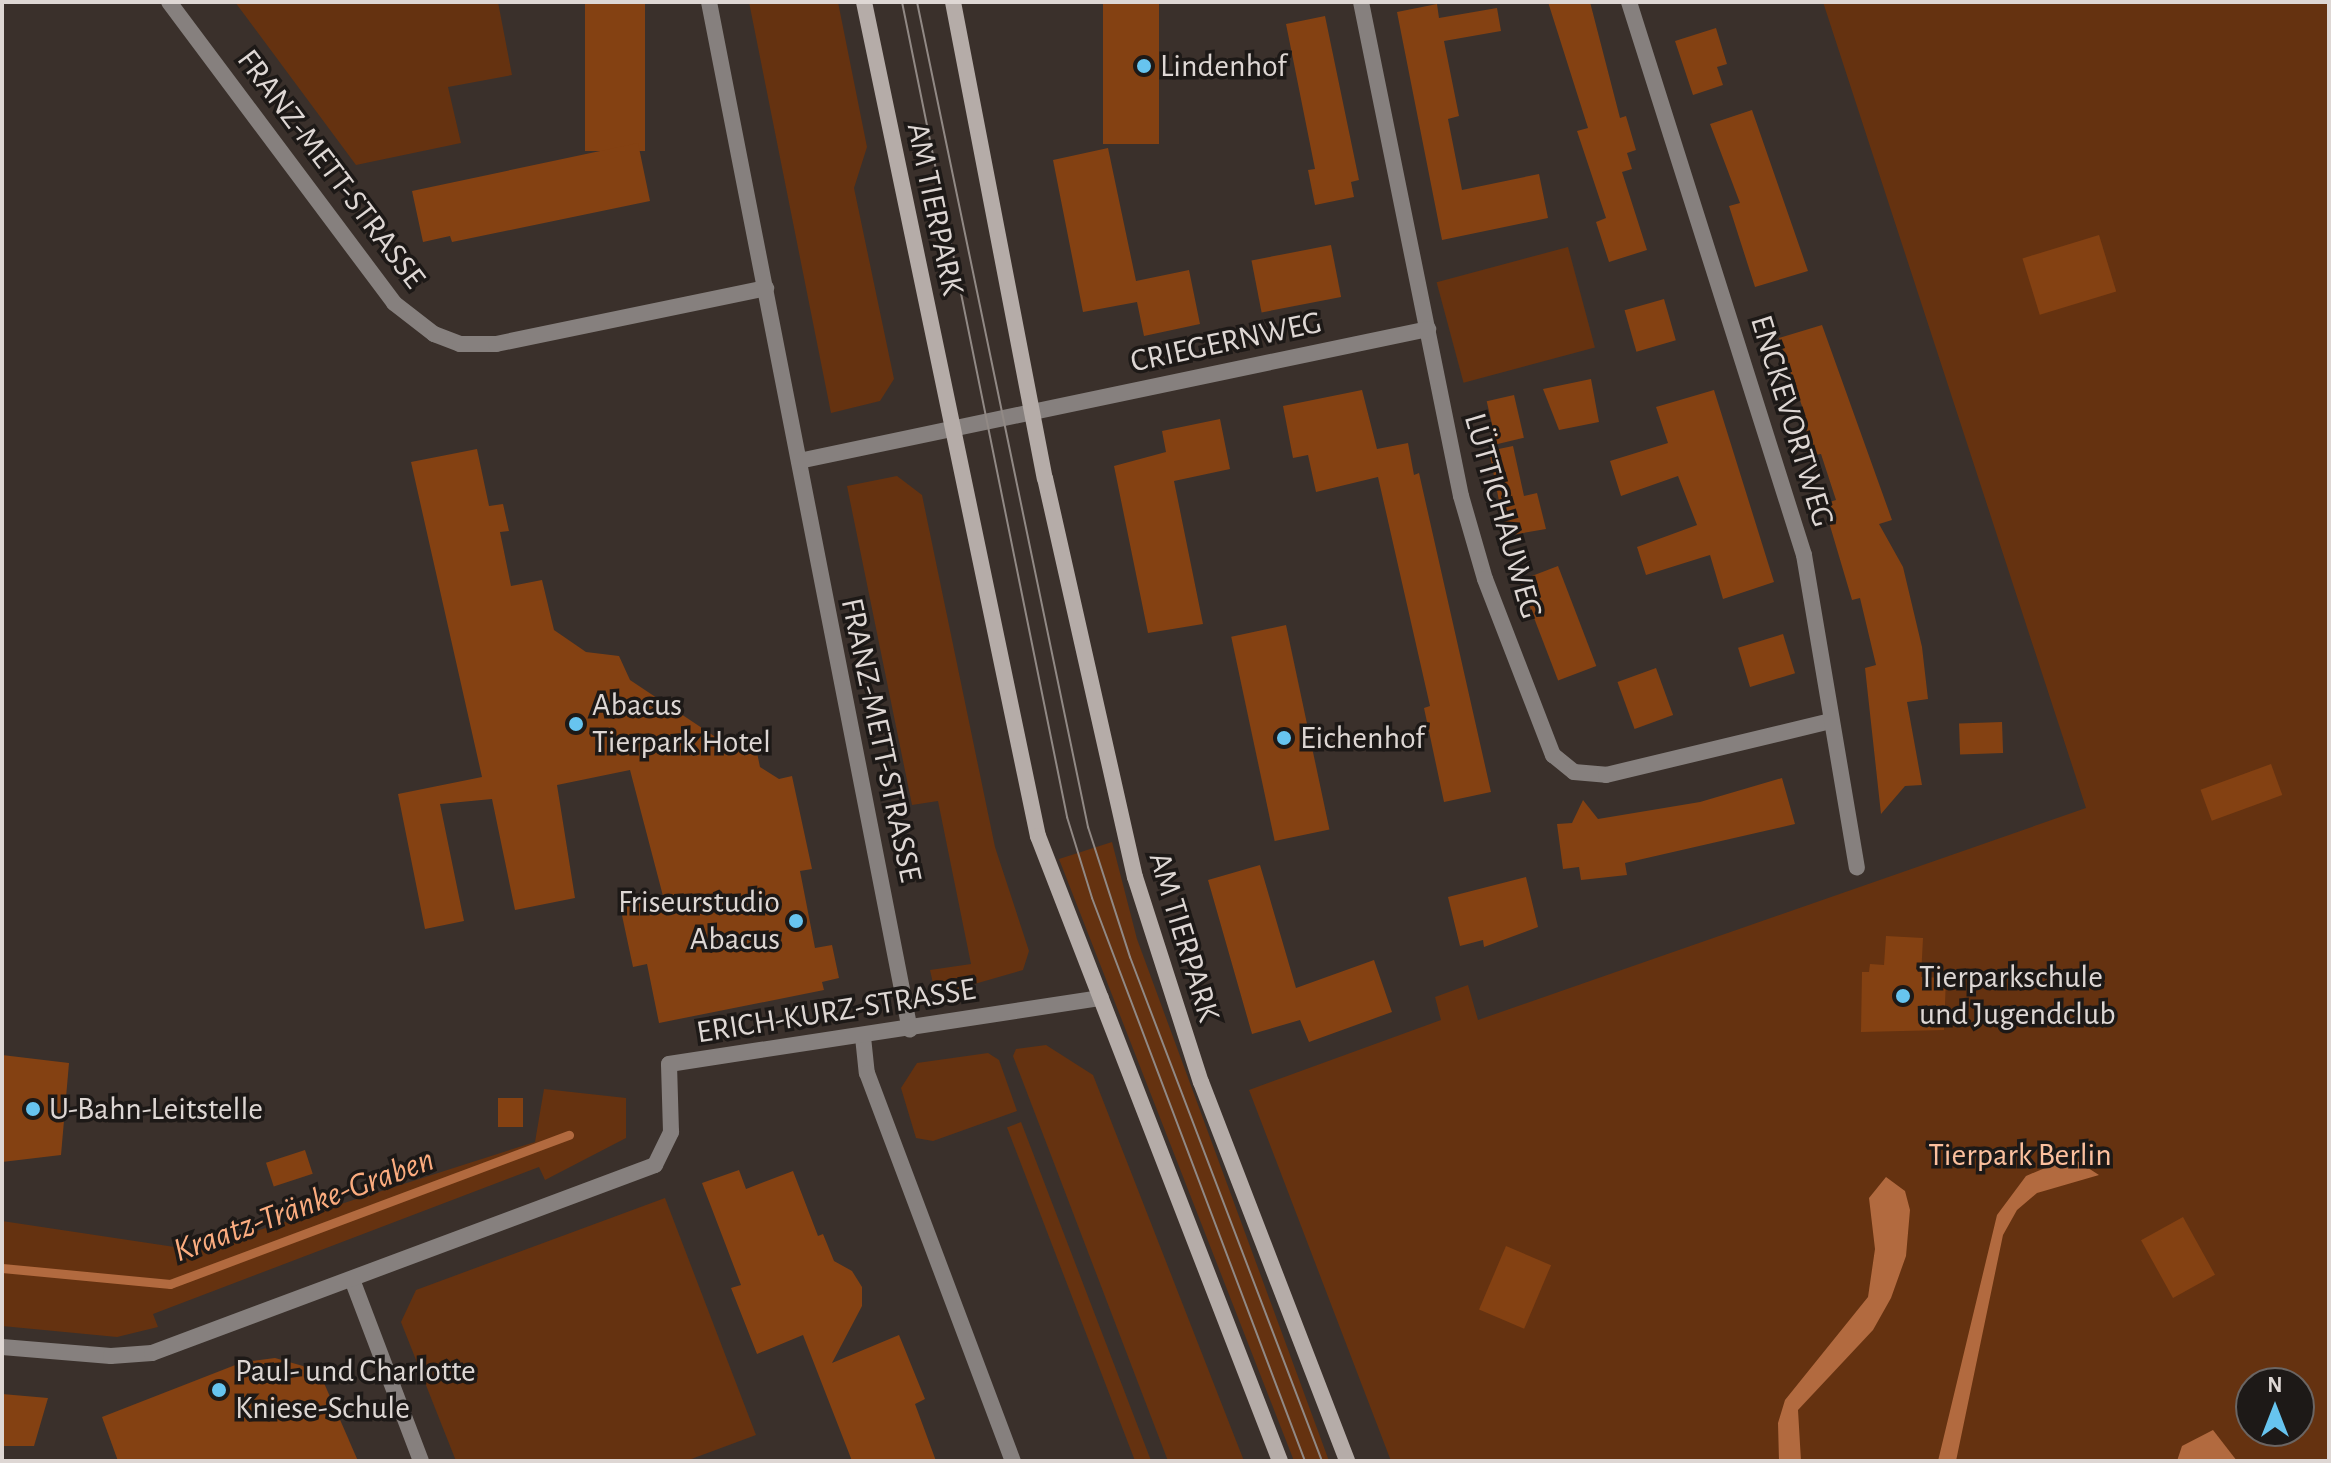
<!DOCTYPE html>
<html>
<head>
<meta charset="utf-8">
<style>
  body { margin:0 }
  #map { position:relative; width:2331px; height:1463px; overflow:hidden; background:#3a302b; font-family:"Alegreya Sans",sans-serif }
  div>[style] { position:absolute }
  .green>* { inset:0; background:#653210; transform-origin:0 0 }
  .water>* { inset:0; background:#b26a3f }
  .stream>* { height:9px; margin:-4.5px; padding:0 4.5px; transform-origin:4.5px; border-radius:4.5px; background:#b26a3f }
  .building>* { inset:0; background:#844112; transform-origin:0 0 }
  .minor>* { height:16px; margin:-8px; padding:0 8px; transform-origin:8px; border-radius:8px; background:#86807e }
  .secondary>* { height:16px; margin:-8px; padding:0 8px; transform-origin:8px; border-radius:8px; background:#b5aca8 }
  .tram>* { height:2px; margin:-1px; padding:0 1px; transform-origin:1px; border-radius:1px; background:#918985 }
  .dots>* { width:22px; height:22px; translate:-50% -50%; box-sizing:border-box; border:4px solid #1d1917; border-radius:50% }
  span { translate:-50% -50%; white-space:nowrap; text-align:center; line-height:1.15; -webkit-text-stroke:7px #1d1917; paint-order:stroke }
  .poi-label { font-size:32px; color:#ded7d4 }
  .left { translate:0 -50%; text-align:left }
  .right { translate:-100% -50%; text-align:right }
  .street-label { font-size:32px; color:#ded7d4 }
  .park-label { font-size:32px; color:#fcc09e }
  .water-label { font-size:34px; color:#fbac7f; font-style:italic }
  .frame { position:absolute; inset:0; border:4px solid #ded7d4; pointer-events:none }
  .north { position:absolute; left:2235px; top:1367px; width:80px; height:80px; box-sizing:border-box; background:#1d1917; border:2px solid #6a6563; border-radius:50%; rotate:0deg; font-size:22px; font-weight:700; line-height:32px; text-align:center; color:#ded7d4 }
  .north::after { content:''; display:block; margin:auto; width:28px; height:36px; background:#67c4ef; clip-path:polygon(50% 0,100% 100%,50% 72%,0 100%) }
</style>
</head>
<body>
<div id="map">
  <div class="green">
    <i style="clip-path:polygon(235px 2px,498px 2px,512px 75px,448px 87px,461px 143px,356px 165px)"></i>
    <i style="clip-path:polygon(749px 2px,838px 2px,867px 147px,854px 188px,894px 379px,880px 401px,831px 413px)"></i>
    <i style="clip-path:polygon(evenodd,1823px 2px,2329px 2px,2329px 1461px,1391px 1461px,1249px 1090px,1441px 1020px,1435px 997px,1468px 985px,1478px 1020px,2086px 808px,1823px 2px,2251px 1383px,2299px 1383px,2299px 1431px,2251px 1431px,2251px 1383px)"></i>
    <i style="left:1568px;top:247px;width:104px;height:136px;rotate:75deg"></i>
    <i style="clip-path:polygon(897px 476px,922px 495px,995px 847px,1029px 951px,1023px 970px,950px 991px,934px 988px,930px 970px,971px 964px,938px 801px,912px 805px,847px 486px)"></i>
    <i style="clip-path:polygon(1112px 842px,1137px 939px,1329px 1461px,1294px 1461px,1059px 859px)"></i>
    <i style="clip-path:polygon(1046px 1045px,1093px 1075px,1244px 1461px,1168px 1461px,1013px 1056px,1016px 1049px)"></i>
    <i style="clip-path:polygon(988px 1053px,999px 1060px,1017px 1111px,933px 1141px,916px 1138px,901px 1088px,917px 1063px)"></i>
    <i style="clip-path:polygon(544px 1089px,626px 1098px,626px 1138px,545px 1180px,539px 1167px,153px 1314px,158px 1327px,117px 1337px,2px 1326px,2px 1221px,188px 1249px,228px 1240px,535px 1142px)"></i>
    <i style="left:1021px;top:1122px;width:364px;height:15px;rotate:69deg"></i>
    <i style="clip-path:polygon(665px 1198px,756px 1435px,686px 1461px,456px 1461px,401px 1322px,416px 1290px)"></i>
  </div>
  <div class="water">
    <i style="clip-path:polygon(2071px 1157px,2099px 1175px,2037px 1193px,2017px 1210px,2003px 1235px,1956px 1461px,1938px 1461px,1997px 1215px,2026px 1176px)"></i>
    <i style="clip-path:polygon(1886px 1177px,1905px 1191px,1910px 1210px,1906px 1256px,1891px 1298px,1873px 1330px,1798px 1410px,1801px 1461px,1779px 1461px,1778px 1423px,1785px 1400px,1868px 1297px,1875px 1249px,1869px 1198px)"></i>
    <i style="clip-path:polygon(2213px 1430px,2237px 1461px,2177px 1461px,2182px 1446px)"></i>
  </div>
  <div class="stream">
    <i style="left:2px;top:1268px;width:169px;rotate:5.4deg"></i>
    <i style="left:170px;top:1284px;width:426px;rotate:-20.5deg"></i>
  </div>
  <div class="building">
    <i style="left:585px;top:2px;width:60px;height:149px"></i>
    <i style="left:1103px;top:2px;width:56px;height:142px"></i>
    <i style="clip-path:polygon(1548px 2px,1590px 2px,1620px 118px,1626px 116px,1636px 150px,1627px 153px,1632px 169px,1622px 172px,1647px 250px,1609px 262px,1596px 222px,1606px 218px,1577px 131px,1588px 128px)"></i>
    <i style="clip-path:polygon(1437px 4px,1439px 18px,1497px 8px,1501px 31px,1444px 41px,1459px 116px,1448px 119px,1462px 190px,1539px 174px,1548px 218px,1442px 240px,1397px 12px)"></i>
    <i style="clip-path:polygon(1325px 16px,1359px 180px,1351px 182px,1354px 197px,1315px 205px,1308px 170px,1315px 169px,1286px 24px)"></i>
    <i style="clip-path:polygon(1716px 28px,1727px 64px,1717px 67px,1723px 85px,1693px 95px,1675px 41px)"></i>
    <i style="clip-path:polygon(1752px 110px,1808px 271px,1755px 287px,1729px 206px,1740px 203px,1710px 124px)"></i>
    <i style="clip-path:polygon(638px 143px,650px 201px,452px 242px,450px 236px,423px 242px,412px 191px)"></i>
    <i style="clip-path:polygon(1108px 148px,1136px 281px,1189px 270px,1200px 324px,1144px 336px,1137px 302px,1083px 312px,1053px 160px)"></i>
    <i style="left:2099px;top:235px;width:59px;height:80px;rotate:73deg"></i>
    <i style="left:1331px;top:245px;width:53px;height:81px;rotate:79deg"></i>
    <i style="left:1664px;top:299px;width:43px;height:41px;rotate:74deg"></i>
    <i style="clip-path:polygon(1822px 325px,1892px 520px,1879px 524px,1903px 567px,1922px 647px,1928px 699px,1907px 702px,1922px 785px,1905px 786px,1881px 814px,1865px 668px,1876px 665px,1860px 598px,1852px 600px,1828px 519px,1826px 503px,1836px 500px,1821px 454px,1808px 456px,1803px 441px,1808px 424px,1779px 338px)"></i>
    <i style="clip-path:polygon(1591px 379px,1599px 422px,1559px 430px,1543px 389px)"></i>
    <i style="clip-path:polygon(1362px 390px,1377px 449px,1408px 443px,1414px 475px,1419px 473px,1491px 792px,1444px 802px,1424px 708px,1430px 706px,1378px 477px,1316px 492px,1308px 455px,1293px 458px,1283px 406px)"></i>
    <i style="clip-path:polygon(1714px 390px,1774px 582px,1723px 599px,1710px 555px,1646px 575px,1637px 547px,1697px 525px,1678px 476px,1621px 496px,1610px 461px,1668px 443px,1656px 407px)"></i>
    <i style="left:1514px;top:395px;width:44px;height:28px;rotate:77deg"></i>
    <i style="clip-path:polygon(1220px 419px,1230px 469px,1174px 481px,1203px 624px,1148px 633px,1114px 466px,1166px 452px,1162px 431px)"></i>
    <i style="clip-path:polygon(1513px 446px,1524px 496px,1537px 493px,1546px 529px,1506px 536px,1489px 451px)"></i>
    <i style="clip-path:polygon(477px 449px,489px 506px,503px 504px,509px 531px,500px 532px,511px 586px,542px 580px,554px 630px,586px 652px,619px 656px,630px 680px,732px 748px,755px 743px,760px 767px,779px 779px,792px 776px,812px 869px,800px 871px,815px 948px,832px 945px,839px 978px,822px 982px,824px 990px,659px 1023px,647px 964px,633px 967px,620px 906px,663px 896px,630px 770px,557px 785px,575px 898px,515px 910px,492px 799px,440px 804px,464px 921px,425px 929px,398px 794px,482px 777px,411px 462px)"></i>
    <i style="left:1558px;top:566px;width:107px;height:41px;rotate:69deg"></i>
    <i style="left:1286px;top:625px;width:209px;height:56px;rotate:78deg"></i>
    <i style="left:1783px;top:634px;width:41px;height:47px;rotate:73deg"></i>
    <i style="left:1656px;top:668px;width:50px;height:41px;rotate:70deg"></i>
    <i style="left:2002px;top:722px;width:31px;height:43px;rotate:88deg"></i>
    <i style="left:2271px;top:764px;width:33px;height:75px;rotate:70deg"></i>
    <i style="clip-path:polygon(1782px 778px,1795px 824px,1625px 863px,1627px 875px,1581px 880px,1579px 867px,1563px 869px,1557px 824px,1572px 823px,1583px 800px,1598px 819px,1700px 802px)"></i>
    <i style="clip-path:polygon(1260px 865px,1296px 988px,1374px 960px,1392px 1012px,1309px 1042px,1300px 1020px,1252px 1034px,1208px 880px)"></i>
    <i style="clip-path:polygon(1526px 877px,1538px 927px,1484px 947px,1483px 940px,1460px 946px,1448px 897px)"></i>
    <i style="clip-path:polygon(1886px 936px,1923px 938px,1921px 977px,1946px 978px,1944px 1030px,1861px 1032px,1862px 972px,1869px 972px,1870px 964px,1884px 965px)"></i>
    <i style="clip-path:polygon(2px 1055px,69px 1063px,61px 1155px,2px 1162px)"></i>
    <i style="left:498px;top:1098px;width:25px;height:29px"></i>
    <i style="left:305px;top:1150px;width:25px;height:41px;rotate:72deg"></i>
    <i style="clip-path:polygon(739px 1170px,746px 1189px,793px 1171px,818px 1236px,823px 1234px,834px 1261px,852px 1271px,862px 1287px,862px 1306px,832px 1363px,899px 1335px,925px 1399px,915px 1404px,936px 1461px,852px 1461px,803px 1335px,757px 1354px,731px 1288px,741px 1285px,702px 1183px)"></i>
    <i style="left:2183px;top:1217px;width:66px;height:48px;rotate:61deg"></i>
    <i style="left:1506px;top:1246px;width:49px;height:69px;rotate:23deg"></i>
    <i style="clip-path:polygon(275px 1358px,303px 1366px,324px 1383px,358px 1461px,118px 1461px,102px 1417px,243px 1362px)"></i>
    <i style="clip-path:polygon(2px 1394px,48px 1398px,34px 1446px,2px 1446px)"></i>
  </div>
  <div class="minor">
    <i style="left:169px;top:2px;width:376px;rotate:53.2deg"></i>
    <i style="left:394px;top:303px;width:51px;rotate:37.8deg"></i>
    <i style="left:434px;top:334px;width:28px;rotate:21deg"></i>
    <i style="left:460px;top:344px;width:36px"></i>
    <i style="left:496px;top:344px;width:276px;rotate:-11.7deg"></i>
    <i style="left:709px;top:2px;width:1047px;rotate:78.94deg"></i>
    <i style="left:1361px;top:2px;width:504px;rotate:78.56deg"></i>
    <i style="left:1461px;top:496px;width:86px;rotate:73.9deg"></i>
    <i style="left:1485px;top:579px;width:189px;rotate:68.9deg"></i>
    <i style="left:1553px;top:755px;width:27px;rotate:39deg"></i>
    <i style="left:1574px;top:772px;width:32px;rotate:5deg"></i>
    <i style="left:1606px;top:775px;width:231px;rotate:-13.5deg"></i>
    <i style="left:1629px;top:2px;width:580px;rotate:72.44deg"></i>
    <i style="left:1804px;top:555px;width:317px;rotate:80.4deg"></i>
    <i style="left:799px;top:461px;width:643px;rotate:-11.85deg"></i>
    <i style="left:863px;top:1037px;width:36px;rotate:84deg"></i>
    <i style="left:867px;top:1073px;width:415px;rotate:69.4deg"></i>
    <i style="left:353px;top:1282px;width:191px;rotate:69.2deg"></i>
    <i style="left:2px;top:1347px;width:109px;rotate:4.7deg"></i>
    <i style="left:111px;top:1356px;width:41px;rotate:-4.2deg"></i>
    <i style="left:152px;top:1353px;width:537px;rotate:-20.49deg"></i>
    <i style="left:655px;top:1165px;width:37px;rotate:-64deg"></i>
    <i style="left:671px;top:1132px;width:68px;rotate:-91.7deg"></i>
    <i style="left:669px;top:1064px;width:437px;rotate:-8.7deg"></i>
  </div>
  <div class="secondary">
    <i style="left:864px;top:2px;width:852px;rotate:78.22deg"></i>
    <i style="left:1038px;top:836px;width:670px;rotate:68.83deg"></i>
    <i style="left:953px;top:2px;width:485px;rotate:79.1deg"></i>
    <i style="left:1045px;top:478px;width:409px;rotate:77.3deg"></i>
    <i style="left:1135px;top:877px;width:215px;rotate:72.2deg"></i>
    <i style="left:1201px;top:1082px;width:406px;rotate:68.9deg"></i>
  </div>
  <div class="tram">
    <i style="left:902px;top:2px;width:832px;rotate:78.55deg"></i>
    <i style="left:1067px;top:817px;width:85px;rotate:72.8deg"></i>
    <i style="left:1092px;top:898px;width:602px;rotate:69.28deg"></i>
    <i style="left:917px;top:2px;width:843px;rotate:78.29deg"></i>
    <i style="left:1088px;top:827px;width:137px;rotate:72.1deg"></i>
    <i style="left:1130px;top:957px;width:539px;rotate:69.15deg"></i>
  </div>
  <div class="dots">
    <i style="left:1144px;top:66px;background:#67c4ef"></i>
    <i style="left:576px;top:724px;background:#67c4ef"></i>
    <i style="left:1284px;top:738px;background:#67c4ef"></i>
    <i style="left:796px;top:921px;background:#67c4ef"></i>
    <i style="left:1903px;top:996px;background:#67c4ef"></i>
    <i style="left:33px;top:1109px;background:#67c4ef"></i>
    <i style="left:219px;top:1390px;background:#67c4ef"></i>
  </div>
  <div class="poi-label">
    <span class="left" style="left:1160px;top:66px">Lindenhof</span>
    <span class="left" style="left:592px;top:724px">Abacus<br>Tierpark Hotel</span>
    <span class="left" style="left:1300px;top:738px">Eichenhof</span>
    <span class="right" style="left:780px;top:921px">Friseurstudio<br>Abacus</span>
    <span class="left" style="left:1919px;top:996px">Tierparkschule<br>und Jugendclub</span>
    <span class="left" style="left:49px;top:1109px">U-Bahn-Leitstelle</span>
    <span class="left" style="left:235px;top:1390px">Paul- und Charlotte<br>Kniese-Schule</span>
  </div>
  <div class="street-label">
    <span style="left:331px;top:169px;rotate:53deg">FRANZ-METT-STRASSE</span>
    <span style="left:935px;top:209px;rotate:78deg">AM TIERPARK</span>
    <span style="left:1226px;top:342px;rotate:-12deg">CRIEGERNWEG</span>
    <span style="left:1792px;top:421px;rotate:73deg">ENCKEVORTWEG</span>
    <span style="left:1503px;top:516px;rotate:74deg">LÜTTICHAUWEG</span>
    <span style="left:881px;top:740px;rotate:78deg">FRANZ-METT-STRASSE</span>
    <span style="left:1184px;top:937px;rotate:73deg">AM TIERPARK</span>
    <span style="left:836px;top:1011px;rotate:-9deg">ERICH-KURZ-STRASSE</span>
  </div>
  <div class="park-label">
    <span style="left:2020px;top:1155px">Tierpark Berlin</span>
  </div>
  <div class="water-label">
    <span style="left:304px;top:1206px;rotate:-20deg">Kraatz-Tränke-Graben</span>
  </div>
  <div class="frame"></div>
  <div class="north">N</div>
</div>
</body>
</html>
